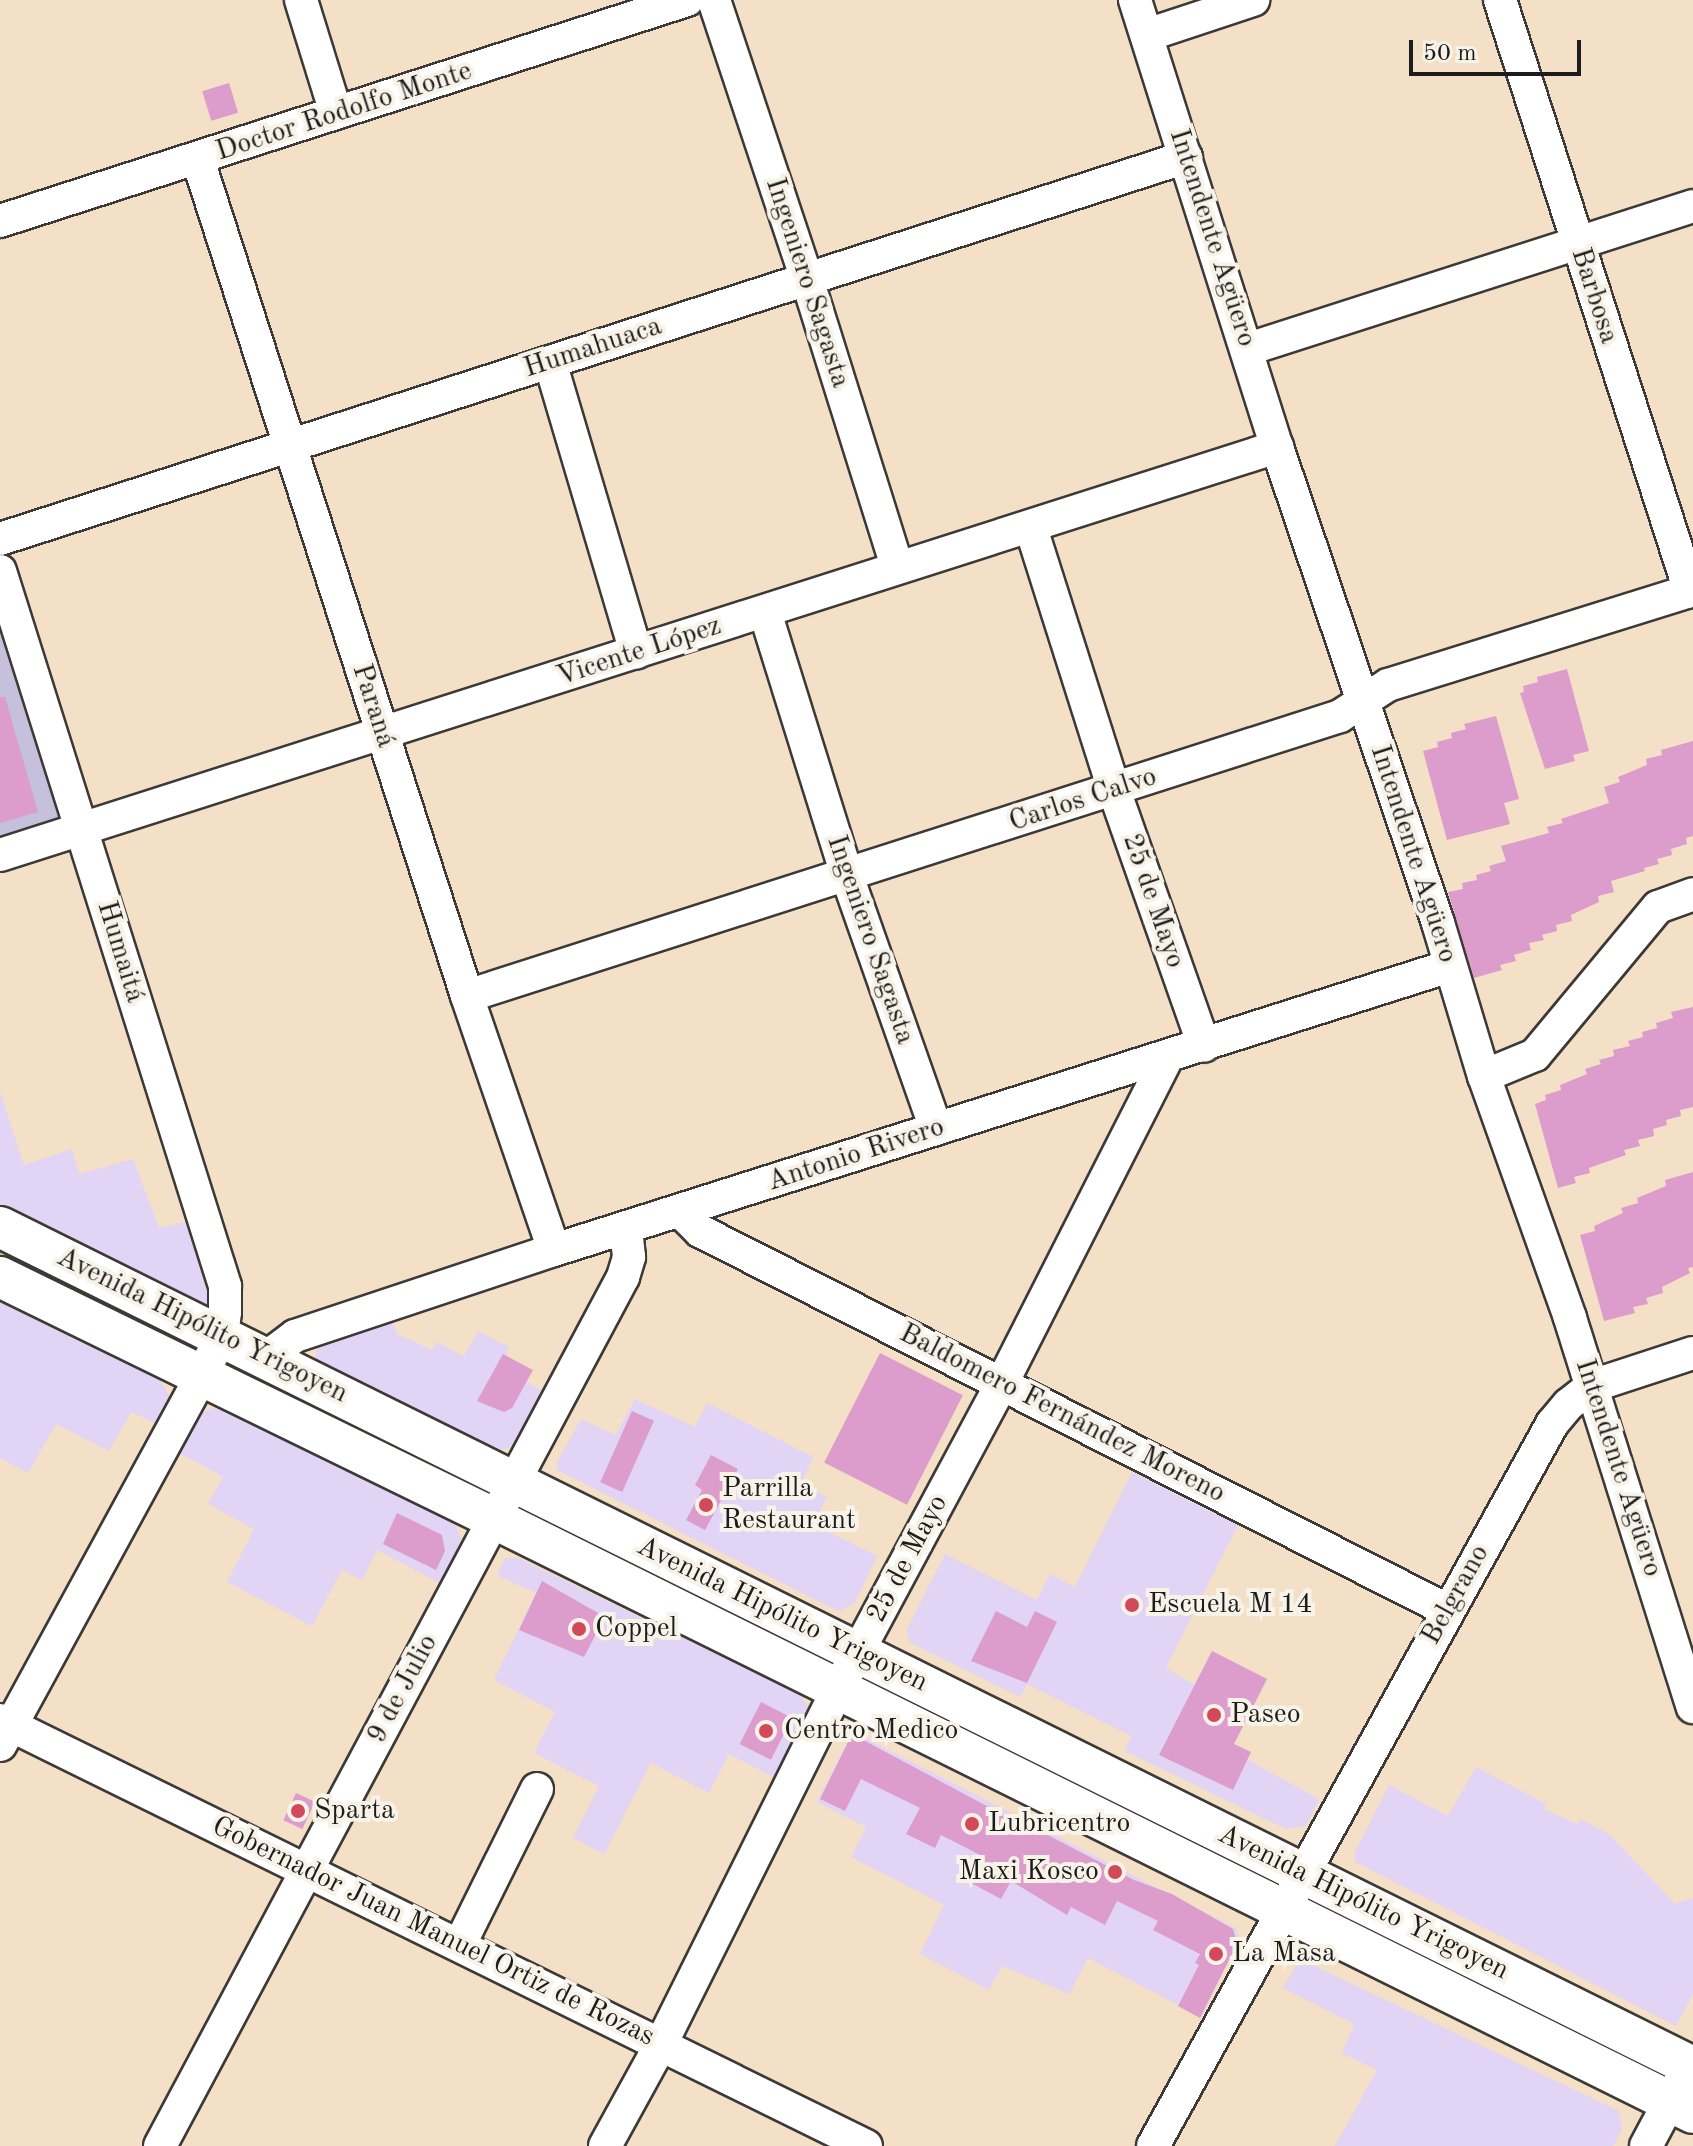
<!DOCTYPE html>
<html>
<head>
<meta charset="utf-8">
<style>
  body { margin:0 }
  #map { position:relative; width:1693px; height:2146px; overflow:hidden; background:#f3e0c6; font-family:"Old Standard TT",serif }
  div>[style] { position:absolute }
  .built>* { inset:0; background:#e1d4f4 }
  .industrial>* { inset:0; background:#c5c0db }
  .green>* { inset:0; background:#b6d076; transform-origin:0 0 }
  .building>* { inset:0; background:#dc9ccc; transform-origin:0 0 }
  .roads { filter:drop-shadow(2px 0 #3c3936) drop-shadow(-2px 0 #3c3936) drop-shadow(0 2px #3c3936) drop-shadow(0 -2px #3c3936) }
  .minor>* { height:32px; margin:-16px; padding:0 16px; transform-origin:16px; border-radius:16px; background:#fff }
  .major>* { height:40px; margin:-20px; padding:0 20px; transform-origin:20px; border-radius:20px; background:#fff }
  .dots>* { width:22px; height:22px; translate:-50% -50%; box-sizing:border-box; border:4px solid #f7f3e8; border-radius:50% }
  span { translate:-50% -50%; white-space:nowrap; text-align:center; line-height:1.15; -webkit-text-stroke:8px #f7f3e8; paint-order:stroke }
  .street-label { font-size:28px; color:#1c1c1c }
  .poi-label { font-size:28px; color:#1c1c1c }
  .left { translate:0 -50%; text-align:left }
  .right { translate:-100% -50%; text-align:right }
  .scale { position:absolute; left:1409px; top:40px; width:172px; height:36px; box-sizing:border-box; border:4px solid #1c1c1c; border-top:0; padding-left:10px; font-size:24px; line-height:28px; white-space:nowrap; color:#1c1c1c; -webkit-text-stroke:6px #f7f3e8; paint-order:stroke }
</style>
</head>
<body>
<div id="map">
  <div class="built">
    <i style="clip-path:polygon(0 1091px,24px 1165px,72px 1149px,79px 1174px,133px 1159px,159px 1228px,193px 1220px,213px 1299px,203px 1307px,0 1211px)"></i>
    <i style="clip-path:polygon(0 1299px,158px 1377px,173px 1402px,163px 1427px,131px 1412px,109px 1451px,56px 1424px,28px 1473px,0 1458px)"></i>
    <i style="clip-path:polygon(390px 1315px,397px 1334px,432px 1350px,436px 1342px,464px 1356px,478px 1331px,509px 1347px,501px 1367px,546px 1393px,515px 1446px,494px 1452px,321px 1367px,316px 1359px,317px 1344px)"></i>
    <i style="clip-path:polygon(635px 1399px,695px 1427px,707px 1403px,813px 1457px,801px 1484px,827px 1497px,813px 1524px,877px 1556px,854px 1604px,838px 1611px,557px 1470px,557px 1462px,581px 1419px,616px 1435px)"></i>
    <i style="clip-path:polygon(213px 1408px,227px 1410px,455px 1524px,462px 1541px,461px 1551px,442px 1584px,377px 1550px,362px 1580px,342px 1570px,312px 1626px,227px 1582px,254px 1529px,208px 1504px,223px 1477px,174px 1450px,194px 1416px)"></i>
    <i style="clip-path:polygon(1132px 1472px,1238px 1525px,1166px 1668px,1194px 1685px,1212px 1651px,1267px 1679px,1234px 1744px,1248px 1760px,1319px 1799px,1306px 1826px,1286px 1829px,1125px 1751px,1131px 1736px,1027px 1684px,1020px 1697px,909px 1642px,907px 1629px,945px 1554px,1037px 1600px,1050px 1574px,1075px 1587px)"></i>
    <i style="clip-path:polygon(505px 1558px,518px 1558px,800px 1694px,809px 1708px,807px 1719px,777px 1779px,729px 1754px,709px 1793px,651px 1763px,604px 1854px,573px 1838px,599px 1786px,534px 1753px,555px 1712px,494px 1680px,536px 1593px,497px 1575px)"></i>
    <i style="clip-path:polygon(859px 1735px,1237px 1929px,1238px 1942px,1201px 2017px,1088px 1958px,1069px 1994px,1002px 1966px,989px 1990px,920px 1954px,944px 1905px,851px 1857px,866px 1827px,817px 1802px,848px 1741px)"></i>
    <i style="clip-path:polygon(1476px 1767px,1546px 1804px,1544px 1809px,1577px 1824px,1580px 1819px,1609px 1834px,1675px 1904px,1693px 1898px,1693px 1994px,1676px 2026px,1355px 1862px,1355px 1852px,1389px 1785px,1448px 1816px)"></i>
    <i style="clip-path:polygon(1308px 1963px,1619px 2111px,1622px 2129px,1613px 2146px,1335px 2146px,1377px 2070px,1342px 2053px,1354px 2024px,1283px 1988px,1295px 1967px)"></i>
  </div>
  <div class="industrial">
    <i style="clip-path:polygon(0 618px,65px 821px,0 841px)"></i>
  </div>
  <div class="green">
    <i style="left:0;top:1247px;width:213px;height:9px;rotate:26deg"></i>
  </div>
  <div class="building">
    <i style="left:229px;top:83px;width:31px;height:28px;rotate:73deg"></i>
    <i style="clip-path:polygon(1567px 669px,1589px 751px,1573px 755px,1575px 761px,1545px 769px,1520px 693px,1524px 692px,1523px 686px,1538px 682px,1537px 677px)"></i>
    <i style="clip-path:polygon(0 697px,5px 697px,38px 812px,0 823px)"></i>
    <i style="clip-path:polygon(1496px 716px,1519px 799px,1504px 803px,1510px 824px,1447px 840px,1423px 751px,1438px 747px,1437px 742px,1452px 738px,1451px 733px,1466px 729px,1464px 724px)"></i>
    <i style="clip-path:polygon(1693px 741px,1693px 836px,1686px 838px,1687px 844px,1671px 849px,1672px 855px,1657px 859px,1659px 864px,1644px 868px,1645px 871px,1611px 881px,1614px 892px,1598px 896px,1599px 902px,1571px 915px,1572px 921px,1556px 925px,1557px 931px,1542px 935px,1544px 940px,1529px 943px,1531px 950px,1514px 955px,1516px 961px,1500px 965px,1502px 970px,1474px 978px,1448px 892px,1463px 889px,1462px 883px,1477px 880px,1476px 875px,1491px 871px,1489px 866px,1506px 861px,1501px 846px,1549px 833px,1547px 827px,1563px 823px,1561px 819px,1609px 803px,1604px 787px,1620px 782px,1618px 777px,1647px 765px,1646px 759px,1662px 755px,1661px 750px)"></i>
    <i style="clip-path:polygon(1693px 1007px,1693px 1107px,1680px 1110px,1681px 1116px,1666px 1120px,1667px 1125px,1653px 1129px,1654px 1136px,1638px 1140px,1640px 1146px,1624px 1150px,1626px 1155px,1589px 1168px,1590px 1173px,1574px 1177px,1576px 1183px,1558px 1188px,1535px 1104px,1546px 1100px,1545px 1095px,1561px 1090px,1560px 1085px,1587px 1074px,1585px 1069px,1601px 1064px,1599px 1060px,1614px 1056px,1613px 1050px,1630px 1046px,1628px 1041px,1643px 1037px,1642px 1032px,1657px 1028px,1656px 1023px,1673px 1018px,1671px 1012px)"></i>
    <i style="clip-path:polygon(1693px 1172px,1693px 1267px,1688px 1268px,1690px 1273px,1662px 1287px,1663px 1293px,1646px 1298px,1648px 1304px,1633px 1307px,1635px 1313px,1604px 1321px,1580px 1235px,1595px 1231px,1594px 1226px,1623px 1213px,1621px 1208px,1638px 1203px,1637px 1198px,1666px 1186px,1665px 1180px)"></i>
    <i style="left:880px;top:1353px;width:93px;height:123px;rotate:27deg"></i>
    <i style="clip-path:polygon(503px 1354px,533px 1370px,512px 1408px,504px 1412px,477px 1401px)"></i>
    <i style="left:632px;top:1411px;width:24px;height:78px;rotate:24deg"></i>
    <i style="clip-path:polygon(711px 1455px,738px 1469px,705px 1530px,686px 1520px,702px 1490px,695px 1485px)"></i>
    <i style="clip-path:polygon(397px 1513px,442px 1535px,445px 1551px,436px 1570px,383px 1544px)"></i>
    <i style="clip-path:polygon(542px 1581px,605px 1617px,584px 1657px,519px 1630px)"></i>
    <i style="clip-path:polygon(996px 1611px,1027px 1627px,1035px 1611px,1057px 1622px,1027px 1683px,971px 1661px)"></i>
    <i style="clip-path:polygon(1212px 1651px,1267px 1679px,1234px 1744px,1251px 1752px,1233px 1790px,1159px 1755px)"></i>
    <i style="left:761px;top:1702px;width:35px;height:47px;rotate:27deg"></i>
    <i style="clip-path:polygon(852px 1734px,1041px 1835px,1042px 1832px,1134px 1880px,1172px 1894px,1233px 1929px,1237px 1944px,1200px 2018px,1178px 2006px,1199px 1965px,1195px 1963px,1200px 1954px,1153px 1930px,1158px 1921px,1117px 1901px,1105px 1925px,1071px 1907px,1067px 1915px,1011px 1881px,1001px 1899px,971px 1883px,984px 1857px,941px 1835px,935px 1848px,906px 1834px,920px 1808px,861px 1779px,845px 1811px,820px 1799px)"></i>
    <i style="left:296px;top:1793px;width:21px;height:30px;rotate:25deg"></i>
  </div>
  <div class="roads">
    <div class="minor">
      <i style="left:301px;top:0;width:118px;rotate:72.8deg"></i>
      <i style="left:714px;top:0;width:294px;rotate:71.6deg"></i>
      <i style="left:807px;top:279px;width:302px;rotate:72.6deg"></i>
      <i style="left:1135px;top:0;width:469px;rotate:72.4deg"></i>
      <i style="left:1277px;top:447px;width:502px;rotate:71.31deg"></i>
      <i style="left:1438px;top:923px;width:160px;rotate:73.3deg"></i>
      <i style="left:1484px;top:1076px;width:257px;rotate:70.4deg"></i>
      <i style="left:1570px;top:1318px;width:408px;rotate:72.5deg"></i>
      <i style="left:1500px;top:0;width:621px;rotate:72.18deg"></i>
      <i style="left:1147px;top:35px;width:112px;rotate:-18.3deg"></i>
      <i style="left:198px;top:160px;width:878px;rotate:72.16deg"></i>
      <i style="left:467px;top:996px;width:268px;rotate:71.1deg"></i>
      <i style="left:0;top:221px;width:722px;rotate:-17.83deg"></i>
      <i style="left:1248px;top:349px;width:467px;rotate:-17.8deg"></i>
      <i style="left:550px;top:362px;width:303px;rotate:73.5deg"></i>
      <i style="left:1031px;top:528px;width:275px;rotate:72.4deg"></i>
      <i style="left:1114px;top:790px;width:271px;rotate:70.6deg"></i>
      <i style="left:0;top:539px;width:1246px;rotate:-17.85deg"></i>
      <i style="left:0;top:571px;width:750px;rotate:72.53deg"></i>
      <i style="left:225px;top:1286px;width:26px;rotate:90deg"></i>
      <i style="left:225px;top:1312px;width:23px;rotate:97deg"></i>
      <i style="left:222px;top:1335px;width:47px;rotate:116.6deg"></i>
      <i style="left:201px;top:1377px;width:419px;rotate:118.6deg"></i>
      <i style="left:765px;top:612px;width:276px;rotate:72.7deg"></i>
      <i style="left:847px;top:876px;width:268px;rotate:70.6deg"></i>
      <i style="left:0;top:855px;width:1341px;rotate:-17.72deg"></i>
      <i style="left:467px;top:996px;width:917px;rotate:-17.78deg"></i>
      <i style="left:1340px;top:716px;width:57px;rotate:-32.9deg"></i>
      <i style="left:1388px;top:685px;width:319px;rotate:-17.3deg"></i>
      <i style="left:1484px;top:1076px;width:55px;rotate:-22.4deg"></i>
      <i style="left:1535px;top:1055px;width:192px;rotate:-50.3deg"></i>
      <i style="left:1658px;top:907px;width:37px;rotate:-20deg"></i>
      <i style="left:681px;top:1212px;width:27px;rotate:45deg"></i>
      <i style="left:700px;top:1231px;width:838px;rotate:26.9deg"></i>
      <i style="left:267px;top:1357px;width:35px;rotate:-37deg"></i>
      <i style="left:295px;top:1336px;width:273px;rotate:-18.4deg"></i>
      <i style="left:554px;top:1250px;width:940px;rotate:-17.59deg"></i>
      <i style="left:0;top:1720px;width:965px;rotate:26.19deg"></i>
      <i style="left:460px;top:1944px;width:173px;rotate:-63.6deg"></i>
      <i style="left:160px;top:2146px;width:985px;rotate:-61.95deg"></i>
      <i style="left:623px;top:1277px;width:21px;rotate:-73deg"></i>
      <i style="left:629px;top:1257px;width:29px;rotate:-96deg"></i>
      <i style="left:605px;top:2146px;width:116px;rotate:-61.2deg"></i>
      <i style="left:661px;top:2044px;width:397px;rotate:-63.5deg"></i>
      <i style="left:838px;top:1689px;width:347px;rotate:-61.8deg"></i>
      <i style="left:1002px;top:1383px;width:364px;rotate:-63.1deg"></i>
      <i style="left:1153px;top:2146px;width:825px;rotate:-61.07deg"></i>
      <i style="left:1552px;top:1424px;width:26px;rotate:-50deg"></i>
      <i style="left:1569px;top:1404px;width:29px;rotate:-38deg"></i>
      <i style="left:1592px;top:1386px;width:106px;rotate:-18.1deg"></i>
      <i style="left:1646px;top:2146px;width:72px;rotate:-62deg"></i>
    </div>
    <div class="major">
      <i style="left:0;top:1227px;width:1890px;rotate:26.39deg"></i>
      <i style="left:0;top:1277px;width:551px;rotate:26.05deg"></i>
      <i style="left:495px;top:1519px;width:1337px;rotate:26.37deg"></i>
    </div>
  </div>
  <div class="dots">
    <i style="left:706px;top:1505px;background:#d1495b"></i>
    <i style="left:1132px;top:1605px;background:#d1495b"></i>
    <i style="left:579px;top:1629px;background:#d1495b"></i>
    <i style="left:1214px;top:1715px;background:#d1495b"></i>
    <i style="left:766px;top:1731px;background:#d1495b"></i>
    <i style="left:298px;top:1811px;background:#d1495b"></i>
    <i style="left:972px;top:1824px;background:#d1495b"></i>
    <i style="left:1115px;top:1872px;background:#d1495b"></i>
    <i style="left:1216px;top:1954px;background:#d1495b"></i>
  </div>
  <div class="street-label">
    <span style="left:344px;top:112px;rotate:-18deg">Doctor Rodolfo Monte</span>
    <span style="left:1212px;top:238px;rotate:72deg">Intendente Agüero</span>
    <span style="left:807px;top:283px;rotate:72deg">Ingeniero Sagasta</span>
    <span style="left:1594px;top:296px;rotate:72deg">Barbosa</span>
    <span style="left:593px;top:348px;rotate:-18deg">Humahuaca</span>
    <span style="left:639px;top:652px;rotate:-18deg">Vicente López</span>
    <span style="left:373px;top:706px;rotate:72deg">Paraná</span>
    <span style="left:1083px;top:800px;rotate:-18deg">Carlos Calvo</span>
    <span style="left:1413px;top:854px;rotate:72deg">Intendente Agüero</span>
    <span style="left:1153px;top:901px;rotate:71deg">25 de Mayo</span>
    <span style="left:870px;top:940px;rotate:71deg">Ingeniero Sagasta</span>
    <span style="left:120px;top:952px;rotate:73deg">Humaitá</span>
    <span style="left:856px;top:1155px;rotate:-18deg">Antonio Rivero</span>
    <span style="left:202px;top:1326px;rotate:26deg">Avenida Hipólito Yrigoyen</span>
    <span style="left:1062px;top:1414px;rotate:27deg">Baldomero Fernández Moreno</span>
    <span style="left:1618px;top:1468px;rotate:72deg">Intendente Agüero</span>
    <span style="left:908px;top:1559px;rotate:-62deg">25 de Mayo</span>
    <span style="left:1456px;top:1595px;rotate:-61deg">Belgrano</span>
    <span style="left:782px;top:1615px;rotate:26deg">Avenida Hipólito Yrigoyen</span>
    <span style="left:403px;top:1689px;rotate:-62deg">9 de Julio</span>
    <span style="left:1363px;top:1903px;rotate:26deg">Avenida Hipólito Yrigoyen</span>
    <span style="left:433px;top:1932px;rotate:26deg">Gobernador Juan Manuel Ortiz de Rozas</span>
  </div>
  <div class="poi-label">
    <span class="left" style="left:722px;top:1505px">Parrilla<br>Restaurant</span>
    <span class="left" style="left:1148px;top:1605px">Escuela M 14</span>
    <span class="left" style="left:595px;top:1629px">Coppel</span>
    <span class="left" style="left:1230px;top:1715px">Paseo</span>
    <span class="left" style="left:784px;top:1731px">Centro Medico</span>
    <span class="left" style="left:314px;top:1811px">Sparta</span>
    <span class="left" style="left:988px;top:1824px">Lubricentro</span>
    <span class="right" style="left:1099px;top:1872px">Maxi Kosco</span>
    <span class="left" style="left:1232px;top:1954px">La Masa</span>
  </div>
  <div class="scale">50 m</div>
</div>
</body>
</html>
